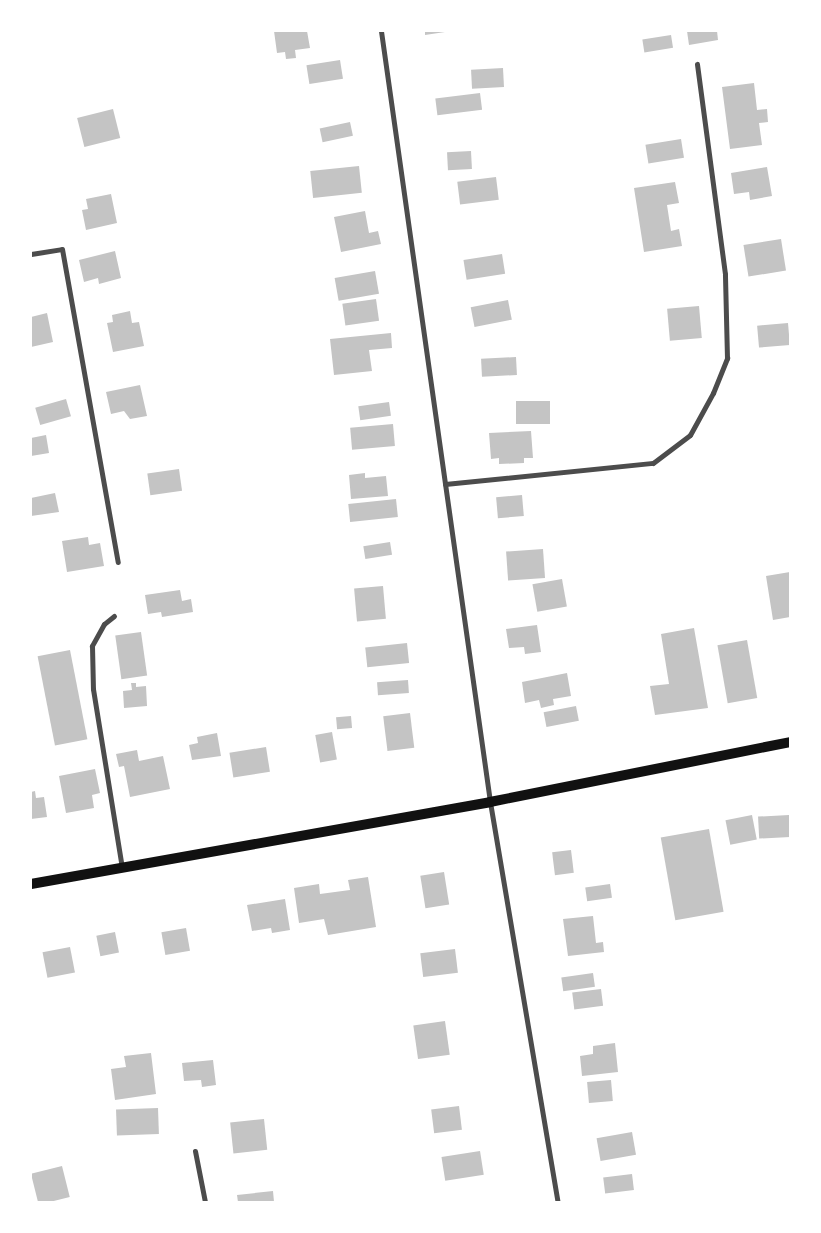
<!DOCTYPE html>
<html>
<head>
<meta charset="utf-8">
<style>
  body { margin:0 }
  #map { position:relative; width:821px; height:1233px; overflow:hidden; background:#fff; font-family:Raleway,sans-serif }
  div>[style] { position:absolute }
  .building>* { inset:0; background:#c4c4c4; transform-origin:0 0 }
  .minor>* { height:5px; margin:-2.5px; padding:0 2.5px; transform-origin:2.5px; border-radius:2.5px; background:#4c4c4c }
  .secondary>* { height:10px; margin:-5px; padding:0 5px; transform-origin:5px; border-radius:5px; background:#111 }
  span { translate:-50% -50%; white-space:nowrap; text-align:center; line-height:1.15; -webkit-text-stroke:5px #fff; paint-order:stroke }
  .frame { position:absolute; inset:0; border:32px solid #fff; pointer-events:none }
</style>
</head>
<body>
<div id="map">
  <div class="building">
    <i style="clip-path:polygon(274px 31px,307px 31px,310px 48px,295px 50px,296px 58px,286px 59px,285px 52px,277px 53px)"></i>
    <i style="clip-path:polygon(425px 31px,445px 31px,445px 32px,425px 35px)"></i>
    <i style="clip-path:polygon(687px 31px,717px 31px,718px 40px,689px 45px)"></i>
    <i style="left:671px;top:35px;width:13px;height:29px;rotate:81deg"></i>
    <i style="left:340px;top:60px;width:19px;height:34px;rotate:81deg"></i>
    <i style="left:503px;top:68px;width:19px;height:32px;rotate:87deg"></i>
    <i style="clip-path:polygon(754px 83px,757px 110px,767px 109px,768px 122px,759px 123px,762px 145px,730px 149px,722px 87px)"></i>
    <i style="left:480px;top:93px;width:17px;height:45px;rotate:83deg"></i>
    <i style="left:113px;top:109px;width:30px;height:37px;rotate:76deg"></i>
    <i style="left:350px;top:122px;width:14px;height:31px;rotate:78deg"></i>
    <i style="left:681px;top:139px;width:19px;height:36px;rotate:81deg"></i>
    <i style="left:471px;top:151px;width:18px;height:24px;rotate:87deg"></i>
    <i style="left:359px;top:166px;width:27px;height:49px;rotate:84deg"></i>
    <i style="clip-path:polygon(767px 167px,772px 196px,750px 200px,749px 192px,734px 194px,731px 173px)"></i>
    <i style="left:496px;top:177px;width:23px;height:39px;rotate:83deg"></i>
    <i style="clip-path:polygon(675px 182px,679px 203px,667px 205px,671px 231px,679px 229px,682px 246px,644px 252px,634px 188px)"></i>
    <i style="clip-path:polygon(111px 194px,117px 223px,86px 230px,82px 210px,88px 209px,86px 199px)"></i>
    <i style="clip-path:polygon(365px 211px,369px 233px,378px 231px,381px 244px,341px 252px,334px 217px)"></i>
    <i style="left:781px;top:239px;width:32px;height:38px;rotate:81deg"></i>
    <i style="clip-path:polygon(115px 251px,121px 278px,99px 284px,98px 278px,84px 282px,79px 260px)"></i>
    <i style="left:502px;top:254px;width:20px;height:39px;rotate:81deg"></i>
    <i style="left:375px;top:271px;width:23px;height:41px;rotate:80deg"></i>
    <i style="left:376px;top:299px;width:22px;height:34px;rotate:82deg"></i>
    <i style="left:508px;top:300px;width:20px;height:38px;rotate:79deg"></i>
    <i style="left:699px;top:306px;width:32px;height:32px;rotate:85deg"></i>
    <i style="clip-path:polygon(130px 311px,132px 323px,139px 322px,144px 346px,113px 352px,107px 323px,113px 322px,112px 315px)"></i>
    <i style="clip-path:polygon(47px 313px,53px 342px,31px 347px,31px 317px)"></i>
    <i style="left:788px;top:323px;width:22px;height:31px;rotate:85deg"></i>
    <i style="clip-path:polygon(391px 333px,392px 348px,369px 350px,372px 371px,334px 375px,330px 339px)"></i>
    <i style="left:516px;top:357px;width:18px;height:35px;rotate:87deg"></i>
    <i style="clip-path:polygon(140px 385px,147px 416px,130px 419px,124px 411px,111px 414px,106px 392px)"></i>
    <i style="left:66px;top:399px;width:18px;height:32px;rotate:74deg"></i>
    <i style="left:516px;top:401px;width:34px;height:23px"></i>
    <i style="left:389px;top:402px;width:14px;height:31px;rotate:82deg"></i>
    <i style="left:393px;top:424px;width:22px;height:43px;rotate:85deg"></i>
    <i style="clip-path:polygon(531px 431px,533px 458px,524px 458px,524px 463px,499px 464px,499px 458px,491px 459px,489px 433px)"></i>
    <i style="clip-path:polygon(46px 435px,49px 453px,31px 456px,31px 438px)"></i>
    <i style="left:179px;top:469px;width:22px;height:32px;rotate:82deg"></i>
    <i style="clip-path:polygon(365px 473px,365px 478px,386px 476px,388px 496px,351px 499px,349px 475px)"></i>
    <i style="clip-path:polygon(55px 493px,59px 512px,31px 516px,31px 498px)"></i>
    <i style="left:522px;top:495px;width:21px;height:26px;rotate:85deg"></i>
    <i style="left:396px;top:499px;width:18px;height:48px;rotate:84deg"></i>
    <i style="clip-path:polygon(88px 537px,89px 545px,100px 543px,104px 566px,67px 572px,62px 541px)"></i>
    <i style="left:390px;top:542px;width:13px;height:27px;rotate:81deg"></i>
    <i style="left:543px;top:549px;width:29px;height:37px;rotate:86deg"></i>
    <i style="clip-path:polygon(790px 572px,790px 617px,773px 620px,766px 576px)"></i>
    <i style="left:562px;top:579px;width:28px;height:30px;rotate:80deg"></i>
    <i style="left:383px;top:586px;width:33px;height:29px;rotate:85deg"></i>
    <i style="clip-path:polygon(180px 590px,182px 601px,191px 599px,193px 612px,162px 617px,161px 612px,148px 614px,145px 595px)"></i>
    <i style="clip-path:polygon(537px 625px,541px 652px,525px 654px,524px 647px,509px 648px,506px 629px)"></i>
    <i style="clip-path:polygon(694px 628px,708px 708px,655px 715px,650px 686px,669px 684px,661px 634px)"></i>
    <i style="left:141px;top:632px;width:44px;height:26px;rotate:82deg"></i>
    <i style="left:747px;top:640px;width:59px;height:30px;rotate:80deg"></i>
    <i style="left:407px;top:643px;width:20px;height:42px;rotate:84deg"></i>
    <i style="left:70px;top:650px;width:91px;height:33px;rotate:79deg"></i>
    <i style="clip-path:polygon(567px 673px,571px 696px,553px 699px,554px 705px,541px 708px,539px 700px,525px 703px,522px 682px)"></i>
    <i style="left:408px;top:680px;width:13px;height:31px;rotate:86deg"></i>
    <i style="clip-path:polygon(131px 683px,136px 683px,136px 687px,146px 686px,147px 706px,124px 708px,123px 691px,132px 690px)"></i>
    <i style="left:576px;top:706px;width:15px;height:33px;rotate:79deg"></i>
    <i style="left:410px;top:713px;width:35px;height:27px;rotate:83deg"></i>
    <i style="left:351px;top:716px;width:12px;height:15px;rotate:85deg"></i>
    <i style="left:332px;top:732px;width:28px;height:17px;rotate:80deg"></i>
    <i style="clip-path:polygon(217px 733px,221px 756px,192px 760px,189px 745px,198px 743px,197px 737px)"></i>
    <i style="left:266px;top:747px;width:25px;height:37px;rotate:81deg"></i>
    <i style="clip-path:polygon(137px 750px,139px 761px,163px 756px,170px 789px,130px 797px,124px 766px,119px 767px,116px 754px)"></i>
    <i style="clip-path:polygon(95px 769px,100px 793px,92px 795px,94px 808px,66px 813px,59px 776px)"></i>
    <i style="clip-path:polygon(35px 791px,36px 798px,44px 797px,47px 817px,31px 819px,31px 792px)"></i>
    <i style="left:752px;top:815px;width:25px;height:27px;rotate:79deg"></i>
    <i style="left:789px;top:815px;width:22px;height:31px;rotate:87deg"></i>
    <i style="left:709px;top:829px;width:84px;height:49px;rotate:80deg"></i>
    <i style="left:571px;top:850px;width:23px;height:19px;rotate:83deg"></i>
    <i style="left:444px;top:872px;width:33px;height:24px;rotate:81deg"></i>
    <i style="clip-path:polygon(368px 877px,376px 927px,328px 935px,324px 919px,299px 923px,294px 888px,319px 884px,320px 894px,350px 890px,348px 880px)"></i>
    <i style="left:610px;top:884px;width:14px;height:25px;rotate:82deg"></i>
    <i style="clip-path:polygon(285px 899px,290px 930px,272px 933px,271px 928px,252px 931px,247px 905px)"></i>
    <i style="clip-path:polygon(593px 916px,596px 943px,603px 942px,604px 952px,568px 956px,563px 919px)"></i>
    <i style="left:186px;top:928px;width:23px;height:25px;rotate:80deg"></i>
    <i style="left:115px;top:932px;width:21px;height:19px;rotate:79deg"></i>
    <i style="left:70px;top:947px;width:26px;height:28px;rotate:79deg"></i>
    <i style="left:455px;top:949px;width:24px;height:35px;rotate:83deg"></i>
    <i style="left:593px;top:973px;width:14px;height:32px;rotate:82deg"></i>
    <i style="left:601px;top:989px;width:17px;height:29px;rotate:83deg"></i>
    <i style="left:445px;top:1021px;width:34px;height:32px;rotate:82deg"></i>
    <i style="clip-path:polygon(615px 1043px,618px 1072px,582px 1076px,580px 1056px,593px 1054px,593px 1046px)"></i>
    <i style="clip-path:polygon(151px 1053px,156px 1094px,115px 1100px,111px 1069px,126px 1067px,124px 1056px)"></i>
    <i style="clip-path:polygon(213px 1060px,216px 1085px,202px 1087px,201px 1080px,184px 1081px,182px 1063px)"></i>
    <i style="left:611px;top:1080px;width:21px;height:24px;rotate:85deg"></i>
    <i style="left:459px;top:1106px;width:24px;height:28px;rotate:83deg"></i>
    <i style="left:158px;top:1108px;width:26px;height:42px;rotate:88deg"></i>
    <i style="left:264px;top:1119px;width:31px;height:34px;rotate:84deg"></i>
    <i style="left:632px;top:1132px;width:23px;height:36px;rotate:80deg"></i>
    <i style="left:480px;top:1151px;width:24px;height:39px;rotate:81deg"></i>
    <i style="left:62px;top:1166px;width:32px;height:32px;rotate:76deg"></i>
    <i style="left:632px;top:1174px;width:16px;height:29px;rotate:83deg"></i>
    <i style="clip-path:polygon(273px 1191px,274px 1202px,238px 1202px,237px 1195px)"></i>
  </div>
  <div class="minor">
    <i style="left:381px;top:31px;width:779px;rotate:81.95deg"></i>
    <i style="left:490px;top:802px;width:406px;rotate:80.4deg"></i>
    <i style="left:31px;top:254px;width:31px;rotate:-9deg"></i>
    <i style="left:62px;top:249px;width:318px;rotate:79.9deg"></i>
    <i style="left:445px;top:484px;width:209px;rotate:-5.8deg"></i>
    <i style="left:653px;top:463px;width:46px;rotate:-37.1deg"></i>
    <i style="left:690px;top:435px;width:48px;rotate:-61.3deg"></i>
    <i style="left:713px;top:393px;width:38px;rotate:-68deg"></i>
    <i style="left:727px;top:358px;width:84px;rotate:-91.4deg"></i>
    <i style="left:725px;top:274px;width:212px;rotate:-97.6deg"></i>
    <i style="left:114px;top:616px;width:13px;rotate:141deg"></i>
    <i style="left:104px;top:624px;width:25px;rotate:119deg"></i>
    <i style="left:92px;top:646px;width:43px;rotate:88.7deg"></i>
    <i style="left:93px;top:689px;width:181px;rotate:80.8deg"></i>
    <i style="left:195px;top:1151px;width:52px;rotate:78.9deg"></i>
  </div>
  <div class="secondary">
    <i style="left:31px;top:884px;width:466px;rotate:-10.1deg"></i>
    <i style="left:490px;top:802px;width:306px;rotate:-11.3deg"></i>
  </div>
  <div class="frame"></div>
</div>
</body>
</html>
